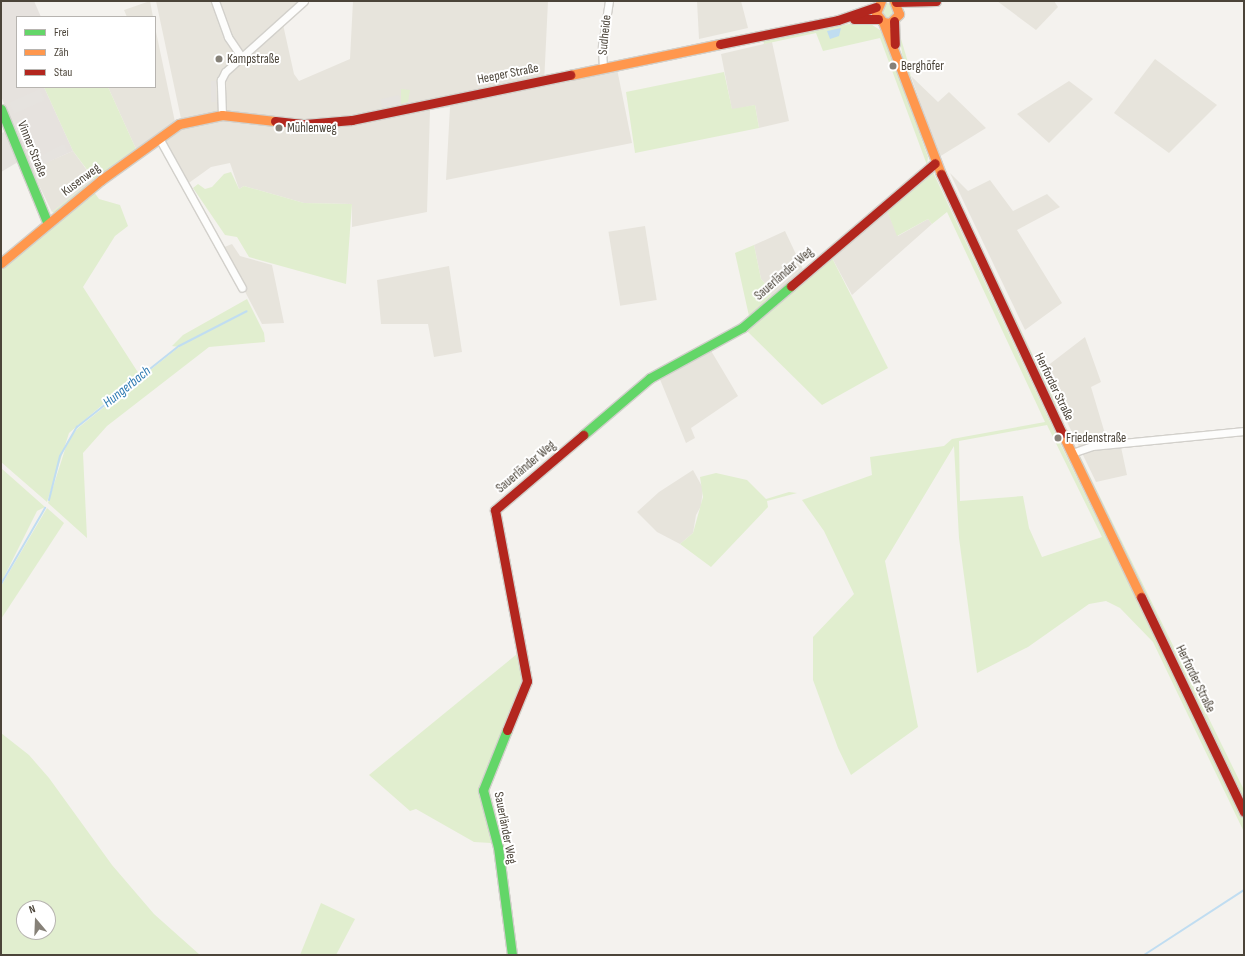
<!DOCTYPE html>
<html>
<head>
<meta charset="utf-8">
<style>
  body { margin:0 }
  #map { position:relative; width:1245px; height:956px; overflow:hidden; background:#f4f2ee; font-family:"Sofia Sans Condensed",sans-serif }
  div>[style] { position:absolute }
  .residential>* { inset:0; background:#e7e4dc; transform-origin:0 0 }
  .industrial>* { inset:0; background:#e6e2de }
  .green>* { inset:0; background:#e1eecf }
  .round { border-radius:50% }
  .parking>* { inset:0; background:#e6e3df; transform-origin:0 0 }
  .water>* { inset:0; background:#c0ddf1 }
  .stream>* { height:2px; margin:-1px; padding:0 1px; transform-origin:1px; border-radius:1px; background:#c0ddf1 }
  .roads { filter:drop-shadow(1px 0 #d2d0cb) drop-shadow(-1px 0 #d2d0cb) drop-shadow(0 1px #d2d0cb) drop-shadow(0 -1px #d2d0cb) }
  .street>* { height:7px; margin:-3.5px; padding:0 3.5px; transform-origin:3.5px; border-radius:3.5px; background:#fdfdfc }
  .fast>* { height:9px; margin:-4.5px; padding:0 4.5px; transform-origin:4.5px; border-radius:4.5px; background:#63d668 }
  .slow>* { height:9px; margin:-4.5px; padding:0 4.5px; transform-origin:4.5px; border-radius:4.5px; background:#ff974d }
  .jam>* { height:9px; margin:-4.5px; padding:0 4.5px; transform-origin:4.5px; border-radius:4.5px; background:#b3261e }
  .dots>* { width:11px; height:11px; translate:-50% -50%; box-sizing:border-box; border:2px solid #fff; border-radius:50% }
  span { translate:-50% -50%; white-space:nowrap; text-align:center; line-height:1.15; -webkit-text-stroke:4px #fff; paint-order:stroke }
  .street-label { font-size:13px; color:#4b4439 }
  .poi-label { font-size:13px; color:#4b4439 }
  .left { translate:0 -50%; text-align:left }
  .water-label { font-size:14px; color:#2e7ab2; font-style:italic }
  .frame { position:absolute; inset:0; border:2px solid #4b4439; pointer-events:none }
  .legend { position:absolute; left:16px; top:16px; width:140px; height:72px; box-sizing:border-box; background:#fff; border:1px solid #b7b4b0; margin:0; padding:5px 7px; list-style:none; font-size:12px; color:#4b4439 }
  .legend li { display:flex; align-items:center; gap:8px; height:20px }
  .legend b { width:20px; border:1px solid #b7b4b0 }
  .north { position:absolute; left:16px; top:900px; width:40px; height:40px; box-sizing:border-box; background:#fff; border:1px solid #b7b4b0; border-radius:50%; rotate:341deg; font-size:11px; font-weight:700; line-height:16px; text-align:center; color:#4b4439 }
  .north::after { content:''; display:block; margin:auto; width:14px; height:18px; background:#868178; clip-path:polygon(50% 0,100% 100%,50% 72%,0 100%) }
</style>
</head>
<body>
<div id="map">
  <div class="residential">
    <i style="clip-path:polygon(150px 1px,153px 17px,127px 17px,124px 10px)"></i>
    <i style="clip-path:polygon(156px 1px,304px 1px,282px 20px,294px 74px,299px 81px,350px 59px,353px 1px,548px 1px,544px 84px,617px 69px,632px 143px,446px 180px,450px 107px,430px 110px,427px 212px,352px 227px,352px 204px,304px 203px,244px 186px,239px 189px,230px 163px,211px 167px,186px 185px,163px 142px,183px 128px)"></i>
    <i style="clip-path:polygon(697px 1px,741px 1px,748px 28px,699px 39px)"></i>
    <i style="clip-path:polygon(997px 1px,1054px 1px,1058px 7px,1036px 30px)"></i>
    <i style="clip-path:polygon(155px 27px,175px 122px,136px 149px,108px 87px,155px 87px)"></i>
    <i style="clip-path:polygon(772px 42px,789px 121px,759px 128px,755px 105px,732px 110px,721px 54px)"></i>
    <i style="clip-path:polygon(1155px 59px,1217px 105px,1169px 153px,1114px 113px)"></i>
    <i style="clip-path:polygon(911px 76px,938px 102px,949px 92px,986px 128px,939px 157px)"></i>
    <i style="clip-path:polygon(1069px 81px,1093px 99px,1049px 143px,1017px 114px)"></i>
    <i style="clip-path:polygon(73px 151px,94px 180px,52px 212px,31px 169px)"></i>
    <i style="clip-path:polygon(950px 173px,968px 191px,990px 180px,1013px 211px,1047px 194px,1060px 207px,1017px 230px,1062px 303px,1025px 330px)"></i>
    <i style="clip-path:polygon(886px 208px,898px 236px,928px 219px,932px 224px,852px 295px,831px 256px)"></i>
    <i style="left:645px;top:226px;width:75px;height:37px;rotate:81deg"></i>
    <i style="clip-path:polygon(785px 231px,803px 269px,771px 297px,770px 289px,761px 279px,754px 245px)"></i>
    <i style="clip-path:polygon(232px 244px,240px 256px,272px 265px,284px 323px,262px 324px,222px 248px)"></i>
    <i style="clip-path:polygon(449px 266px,462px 352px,434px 357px,428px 324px,381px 324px,377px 280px)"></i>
    <i style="clip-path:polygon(1085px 337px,1101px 382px,1091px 387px,1109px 447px,1121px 447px,1127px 475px,1096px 482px,1042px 370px)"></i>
    <i style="clip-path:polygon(710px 349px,738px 396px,691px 428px,695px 438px,686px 443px,659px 377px)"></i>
    <i style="clip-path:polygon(693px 470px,703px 488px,701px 506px,696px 515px,693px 533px,680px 544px,657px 532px,637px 512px,659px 492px)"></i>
  </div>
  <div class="industrial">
    <i style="clip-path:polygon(1px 1px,34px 1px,41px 17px,17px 17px,17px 87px,44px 87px,73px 151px,31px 169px,1px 96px)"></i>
    <i style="clip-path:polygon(5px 132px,18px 162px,1px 172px,1px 133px)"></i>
  </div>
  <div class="green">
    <i class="round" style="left:879px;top:3px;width:16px;height:16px"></i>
    <i style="clip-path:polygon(866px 21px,880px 30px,889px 48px,928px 157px,927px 165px,880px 38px,823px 51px,816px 33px,764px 44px,763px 39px)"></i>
    <i style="clip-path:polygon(899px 32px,909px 66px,915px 100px,904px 67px)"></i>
    <i style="clip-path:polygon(724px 72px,732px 109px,755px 105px,759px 128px,635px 153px,626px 92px)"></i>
    <i style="clip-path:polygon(44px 87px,108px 87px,136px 149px,152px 139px,55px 213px,52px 212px,94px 179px,73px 151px)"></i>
    <i style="clip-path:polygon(401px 89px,410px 90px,408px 102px,401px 104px)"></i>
    <i style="clip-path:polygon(158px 144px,94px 192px,99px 199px,120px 205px,128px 226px,115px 236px,83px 287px,139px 374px,69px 433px,47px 502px,1px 462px,1px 267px,56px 218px)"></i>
    <i style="clip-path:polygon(940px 167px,948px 176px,1058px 408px,1053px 409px)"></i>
    <i style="clip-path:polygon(evenodd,932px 170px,1059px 441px,1244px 819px,1244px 832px,1153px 642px,1120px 608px,1106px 601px,1089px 604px,1028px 647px,977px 673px,959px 538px,954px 446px,885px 561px,918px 727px,851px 775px,838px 748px,813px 680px,813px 637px,854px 594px,824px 531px,802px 500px,872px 475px,870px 457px,944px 446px,952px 439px,1045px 422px,947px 212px,932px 224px,928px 219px,897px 236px,886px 208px,932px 170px,1047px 425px,1102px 537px,1042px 557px,1029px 528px,1023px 496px,960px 501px,959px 441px,1047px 425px)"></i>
    <i style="clip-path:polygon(231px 172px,239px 189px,244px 186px,304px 203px,352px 204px,346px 284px,249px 257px,237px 237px,225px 235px,193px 188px,198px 184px,205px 189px,212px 187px,224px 174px)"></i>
    <i style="clip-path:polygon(754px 245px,761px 279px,770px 289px,771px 297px,749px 316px,735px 253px)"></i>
    <i style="clip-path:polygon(831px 256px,888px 368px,822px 405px,746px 330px)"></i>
    <i style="clip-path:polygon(247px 299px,264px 333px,265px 342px,209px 347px,107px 426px,83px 453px,87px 538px,48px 503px,68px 440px,78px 428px,179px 347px,172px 346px,183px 335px)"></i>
    <i style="clip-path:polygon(1080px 456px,1244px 790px,1244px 804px,1079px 461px)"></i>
    <i style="clip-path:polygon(1px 468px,45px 507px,37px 511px,1px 583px)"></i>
    <i style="clip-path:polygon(716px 473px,747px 480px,766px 499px,789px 492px,797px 493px,767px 501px,768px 507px,711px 567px,680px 544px,693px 533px,703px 497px,700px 477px)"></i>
    <i style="clip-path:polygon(47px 508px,64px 523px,1px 619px,1px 586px)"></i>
    <i style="clip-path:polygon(517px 654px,523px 680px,480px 788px,491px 843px,474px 842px,416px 809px,410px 811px,369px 775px)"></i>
    <i style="clip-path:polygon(evenodd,1px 733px,29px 755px,49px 778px,112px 865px,154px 914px,200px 955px,1px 955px,1px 733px,24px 908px,48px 908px,48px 932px,24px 932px,24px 908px)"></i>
    <i style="clip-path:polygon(321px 903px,355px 919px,336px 955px,300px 955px)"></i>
  </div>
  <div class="parking">
    <i style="left:211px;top:81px;width:5px;height:21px"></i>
    <i style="left:40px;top:89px;width:12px;height:34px;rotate:66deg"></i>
    <i style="left:399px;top:95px;width:9px;height:19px;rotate:77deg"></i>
    <i style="left:64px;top:144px;width:9px;height:39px;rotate:63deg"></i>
  </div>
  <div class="water">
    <i style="clip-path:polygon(841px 28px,839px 36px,830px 39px,827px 31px)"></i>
  </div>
  <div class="stream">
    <i style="left:49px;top:500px;width:45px;rotate:-76deg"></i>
    <i style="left:60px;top:456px;width:34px;rotate:-60deg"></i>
    <i style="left:77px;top:427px;width:130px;rotate:-38.5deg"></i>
    <i style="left:179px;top:346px;width:76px;rotate:-27.2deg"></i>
    <i style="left:1px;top:584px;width:88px;rotate:-59.9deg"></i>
    <i style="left:1144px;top:955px;width:119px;rotate:-33deg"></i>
  </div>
  <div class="roads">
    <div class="street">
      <i style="left:215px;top:1px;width:38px;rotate:70deg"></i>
      <i style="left:228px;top:37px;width:23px;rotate:56deg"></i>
      <i style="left:603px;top:68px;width:22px;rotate:-93deg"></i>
      <i style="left:602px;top:46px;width:46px;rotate:-81.2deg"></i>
      <i style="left:222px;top:115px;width:35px;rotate:-92deg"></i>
      <i style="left:221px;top:80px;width:9px;rotate:-63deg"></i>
      <i style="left:225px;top:72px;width:106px;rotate:-41.9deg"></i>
      <i style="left:159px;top:138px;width:171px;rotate:61deg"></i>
      <i style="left:1072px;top:453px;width:21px;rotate:-19deg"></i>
      <i style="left:1092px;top:446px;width:153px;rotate:-5.6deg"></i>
    </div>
    <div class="fast">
      <i style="left:1px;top:109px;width:122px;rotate:67.8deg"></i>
      <i style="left:583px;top:435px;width:88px;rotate:-40.4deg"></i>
      <i style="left:650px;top:378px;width:106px;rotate:-28.7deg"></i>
      <i style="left:743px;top:327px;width:63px;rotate:-40.5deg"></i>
      <i style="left:507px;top:730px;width:65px;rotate:111.8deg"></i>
      <i style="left:483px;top:790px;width:59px;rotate:75.3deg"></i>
      <i style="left:498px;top:847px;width:109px;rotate:82.6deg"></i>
    </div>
    <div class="slow">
      <i style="left:881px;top:1px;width:13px;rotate:113deg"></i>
      <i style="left:876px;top:13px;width:11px;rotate:52deg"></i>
      <i style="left:883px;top:22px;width:7px;rotate:8deg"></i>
      <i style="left:890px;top:23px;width:13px;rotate:-45deg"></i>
      <i style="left:899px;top:14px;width:14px;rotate:-111deg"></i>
      <i style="left:883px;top:22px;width:163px;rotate:69.1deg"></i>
      <i style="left:570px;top:75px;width:153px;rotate:-11.7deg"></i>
      <i style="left:1px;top:263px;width:130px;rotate:-39.7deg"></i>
      <i style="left:101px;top:180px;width:96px;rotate:-35.7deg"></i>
      <i style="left:179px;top:124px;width:44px;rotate:-11.8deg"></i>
      <i style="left:222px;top:115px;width:53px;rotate:6.5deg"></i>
      <i style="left:1062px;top:433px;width:182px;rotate:64.3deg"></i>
    </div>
    <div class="jam">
      <i style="left:896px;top:2px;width:40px;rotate:-1.4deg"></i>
      <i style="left:854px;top:19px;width:24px"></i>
      <i style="left:894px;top:21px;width:23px;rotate:88deg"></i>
      <i style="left:720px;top:44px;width:120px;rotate:-11.5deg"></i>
      <i style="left:838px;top:20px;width:40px;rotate:-18.9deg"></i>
      <i style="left:275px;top:121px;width:30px;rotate:6deg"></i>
      <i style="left:305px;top:124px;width:47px;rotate:-4.9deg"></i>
      <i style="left:352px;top:120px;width:223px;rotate:-11.7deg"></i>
      <i style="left:941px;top:174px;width:286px;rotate:65deg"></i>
      <i style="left:791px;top:286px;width:189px;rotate:-40.5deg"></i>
      <i style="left:1141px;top:597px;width:238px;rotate:64.4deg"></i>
      <i style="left:507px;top:730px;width:53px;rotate:-67.8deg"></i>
      <i style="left:527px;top:681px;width:174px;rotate:-100.6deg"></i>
      <i style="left:495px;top:510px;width:116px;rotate:-40.4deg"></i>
    </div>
  </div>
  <div class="dots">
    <i style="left:219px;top:59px;background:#868178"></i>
    <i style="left:893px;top:66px;background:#868178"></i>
    <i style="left:279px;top:128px;background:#868178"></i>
    <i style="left:1058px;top:438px;background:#868178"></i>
  </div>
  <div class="street-label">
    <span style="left:605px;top:35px;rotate:-84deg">Sudheide</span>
    <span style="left:508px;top:74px;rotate:-11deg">Heeper Straße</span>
    <span style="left:32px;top:149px;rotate:68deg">Vinner Straße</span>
    <span style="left:81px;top:180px;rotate:-37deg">Kusenweg</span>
    <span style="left:784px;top:274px;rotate:-41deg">Sauerländer Weg</span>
    <span style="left:1054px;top:387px;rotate:64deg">Herforder Straße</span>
    <span style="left:526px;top:467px;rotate:-40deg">Sauerländer Weg</span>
    <span style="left:1195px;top:679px;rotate:64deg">Herforder Straße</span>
    <span style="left:505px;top:828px;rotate:79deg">Sauerländer Weg</span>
  </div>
  <div class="poi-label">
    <span class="left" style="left:227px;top:59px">Kampstraße</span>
    <span class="left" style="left:901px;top:66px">Berghöfer</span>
    <span class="left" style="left:287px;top:128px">Mühlenweg</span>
    <span class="left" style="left:1066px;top:438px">Friedenstraße</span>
  </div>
  <div class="water-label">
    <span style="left:127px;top:387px;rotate:-39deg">Hungerbach</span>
  </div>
  <div class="frame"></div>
  <ul class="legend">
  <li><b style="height:5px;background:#63d668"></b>Frei</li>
  <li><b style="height:5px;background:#ff974d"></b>Zäh</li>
  <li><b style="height:5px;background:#b3261e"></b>Stau</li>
  </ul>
  <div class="north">N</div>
</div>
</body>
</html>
